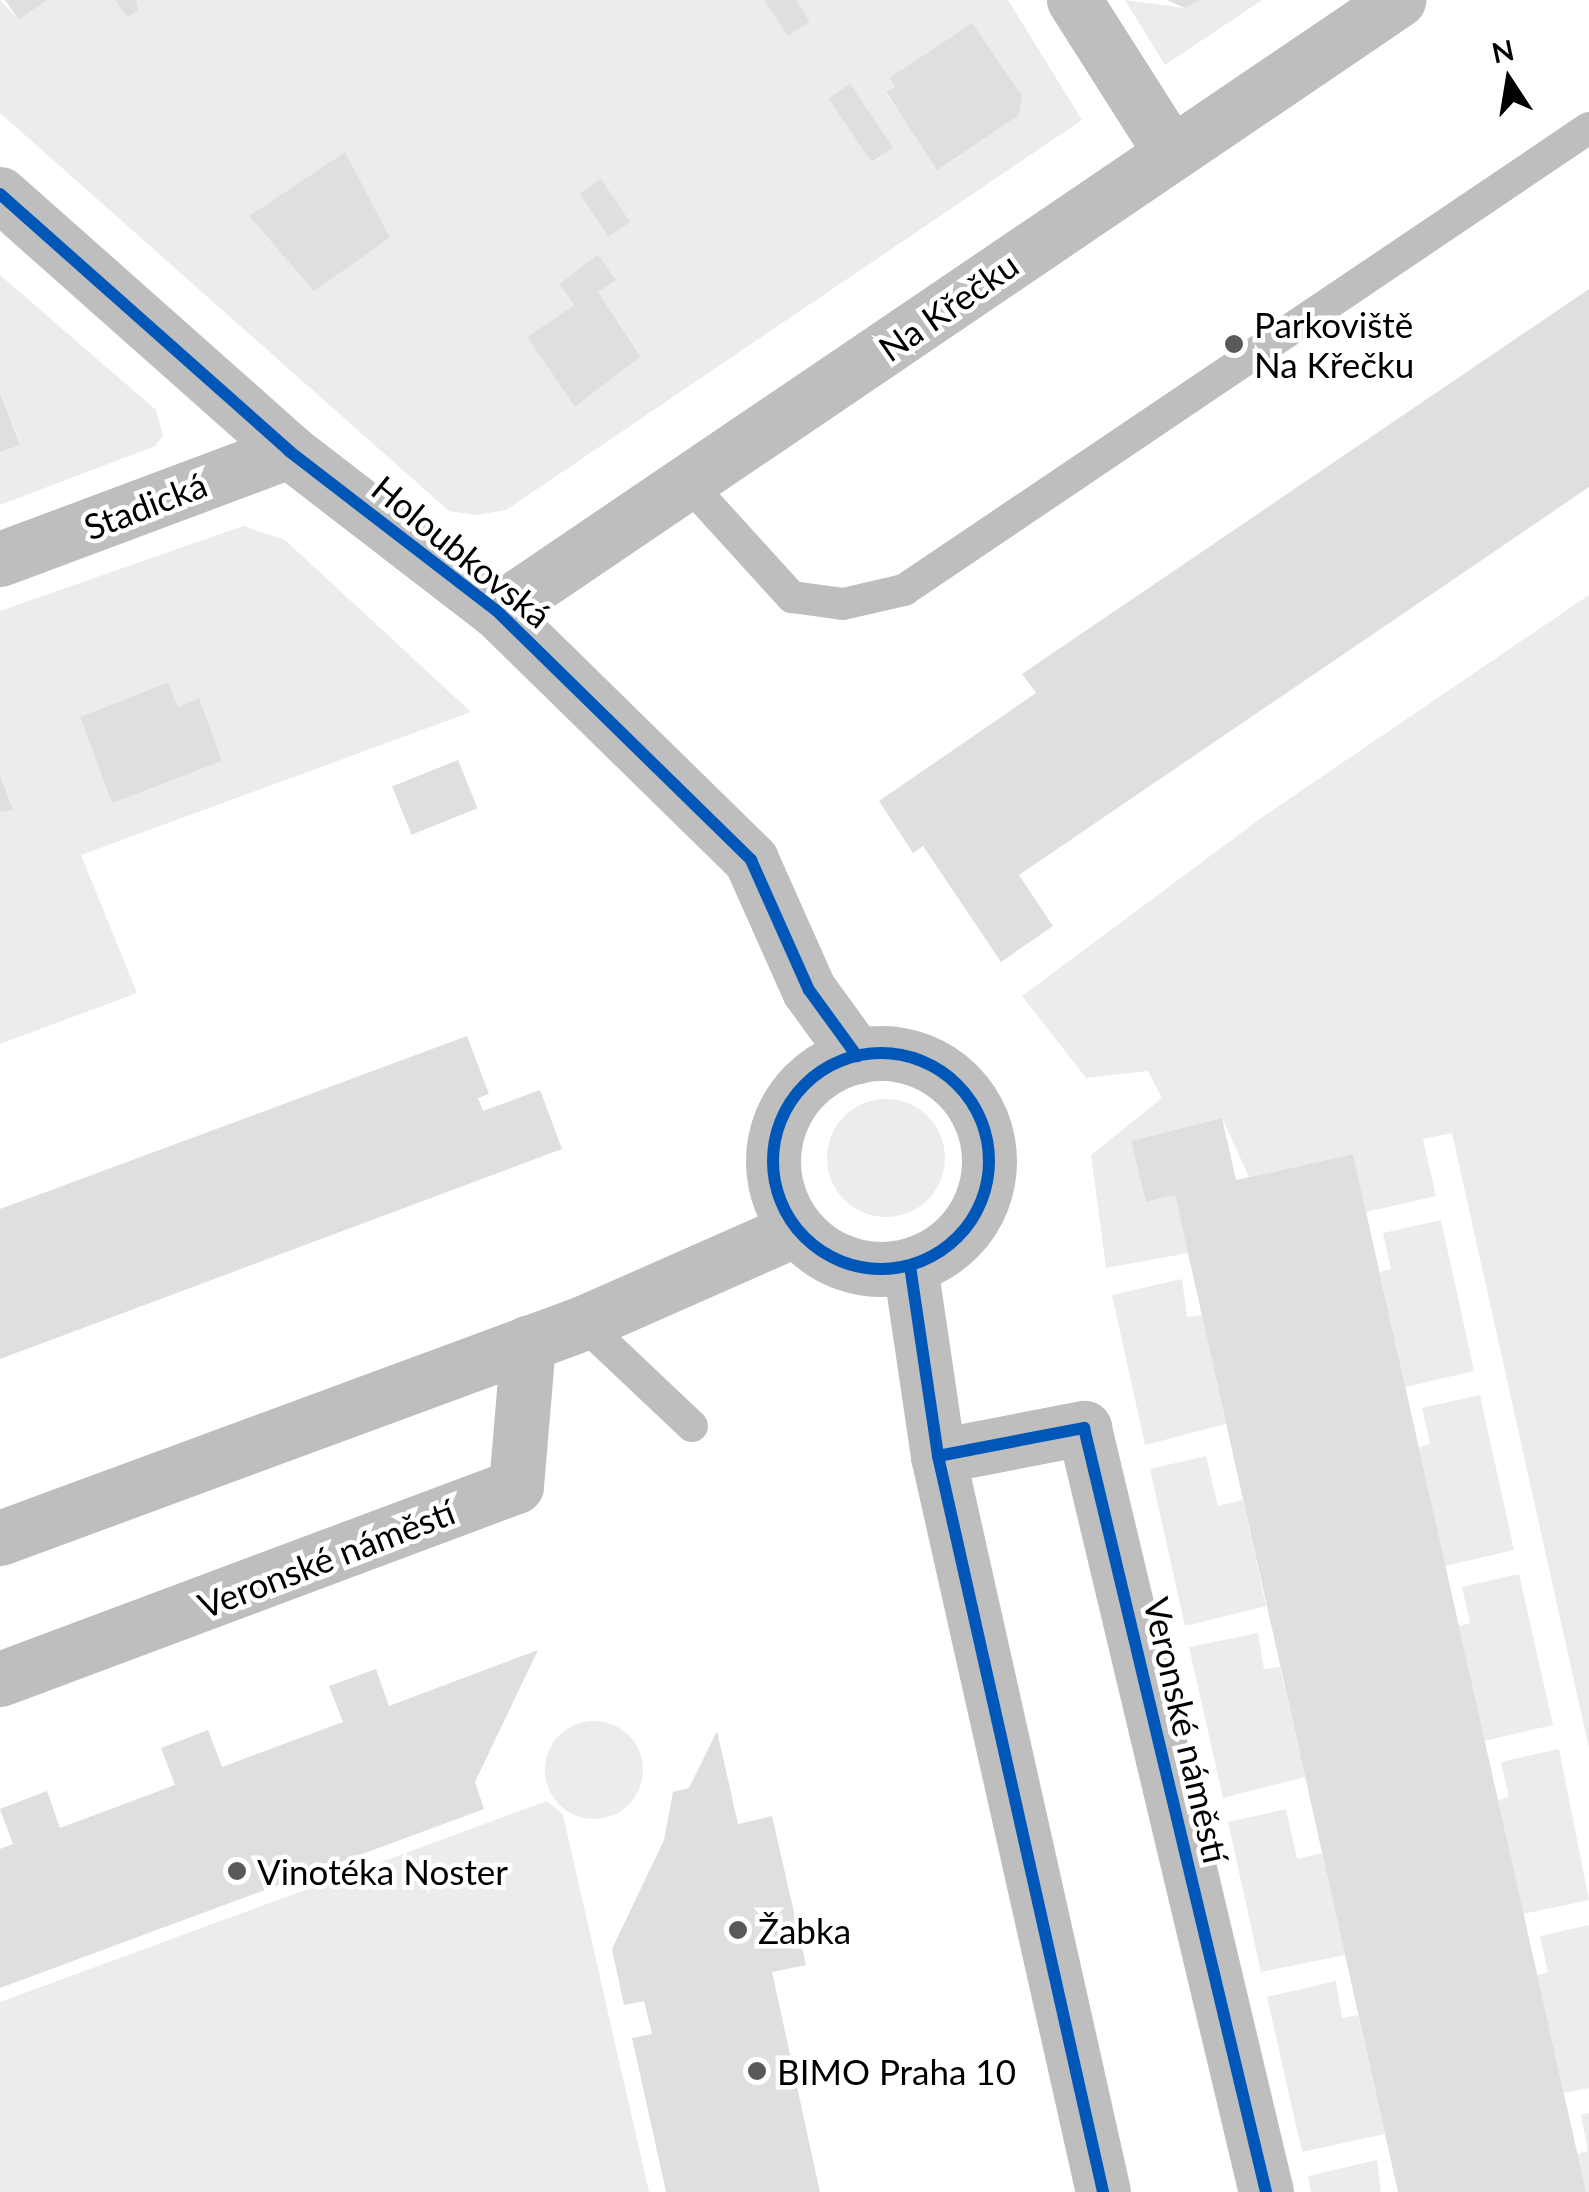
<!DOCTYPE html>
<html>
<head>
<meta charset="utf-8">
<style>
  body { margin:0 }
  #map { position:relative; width:1589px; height:2192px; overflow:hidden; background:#fff; font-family:Lato,sans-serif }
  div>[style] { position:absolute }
  .green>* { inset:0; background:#ececec }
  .round { border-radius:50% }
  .building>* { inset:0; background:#dfdfdf; transform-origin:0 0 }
  .service>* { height:32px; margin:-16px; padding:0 16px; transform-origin:16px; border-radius:16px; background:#bebebe }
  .minor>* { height:55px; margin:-27.5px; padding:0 27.5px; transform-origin:27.5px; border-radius:27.5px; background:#bebebe }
  .minor>.ring { margin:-27.5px; padding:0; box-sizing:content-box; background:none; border:55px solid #bebebe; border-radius:50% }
  .cycleway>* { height:12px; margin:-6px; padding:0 6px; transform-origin:6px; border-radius:6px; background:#0057b8 }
  .cycleway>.ring { margin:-6px; padding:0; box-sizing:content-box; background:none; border:12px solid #0057b8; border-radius:50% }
  .dots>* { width:28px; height:28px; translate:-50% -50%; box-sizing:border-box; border:5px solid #fff; border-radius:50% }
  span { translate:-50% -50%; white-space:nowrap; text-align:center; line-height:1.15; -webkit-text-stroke:9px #fff; paint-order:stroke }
  .street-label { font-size:35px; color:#000 }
  .poi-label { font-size:35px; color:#000 }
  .left { translate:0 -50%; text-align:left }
  .north { position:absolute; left:1459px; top:30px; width:100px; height:100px; -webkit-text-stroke:8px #fff; paint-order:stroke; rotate:348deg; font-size:28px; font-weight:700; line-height:40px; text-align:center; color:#000 }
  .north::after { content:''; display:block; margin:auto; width:35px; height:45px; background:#000; clip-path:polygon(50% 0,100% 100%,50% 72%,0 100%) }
</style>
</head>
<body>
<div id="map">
  <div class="green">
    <i style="clip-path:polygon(evenodd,0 0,19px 20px,47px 0,115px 0,128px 17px,136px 0,764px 0,788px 36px,810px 22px,796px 0,1008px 0,1082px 120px,506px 510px,476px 515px,449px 511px,0 113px,0 0,972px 23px,937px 169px,886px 93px,895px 87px,889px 78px,972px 23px,0 0,850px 85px,892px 148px,872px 163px,829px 99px,850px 85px,0 0,345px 152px,389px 239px,314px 290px,249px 216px,345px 152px,0 0,598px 256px,615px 279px,598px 292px,641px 355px,575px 407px,527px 337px,574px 305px,559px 284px,598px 256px)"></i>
    <i style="clip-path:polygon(1125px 0,1185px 8px,1196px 0,1262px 0,1165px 65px)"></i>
    <i style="clip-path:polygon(0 275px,156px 410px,163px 436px,155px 446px,0 505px,0 452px,20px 444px,0 391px)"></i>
    <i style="clip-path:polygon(evenodd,243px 526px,285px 540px,471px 712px,81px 855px,137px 993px,0 1044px,0 812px,13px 809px,0 773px,0 611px,243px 526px,168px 682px,178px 707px,199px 699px,222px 761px,112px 802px,80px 717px,168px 682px)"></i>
    <i style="clip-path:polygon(1589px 595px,1589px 1748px,1452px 1133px,1423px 1139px,1436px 1196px,1366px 1212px,1353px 1154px,1249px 1177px,1222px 1118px,1131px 1141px,1146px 1202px,1175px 1195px,1188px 1253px,1106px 1268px,1091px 1155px,1162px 1098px,1148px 1071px,1086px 1078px,1022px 996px,1264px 816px)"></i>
    <i class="round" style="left:827px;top:1099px;width:118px;height:118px"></i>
    <i style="clip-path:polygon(1441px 1220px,1474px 1371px,1405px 1387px,1380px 1272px,1391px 1269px,1383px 1233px)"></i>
    <i style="clip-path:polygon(1182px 1279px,1187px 1317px,1202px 1315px,1226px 1424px,1145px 1445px,1112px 1295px)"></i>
    <i style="clip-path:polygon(1480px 1395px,1514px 1550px,1445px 1566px,1419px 1447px,1430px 1444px,1422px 1408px)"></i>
    <i style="clip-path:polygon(1206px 1456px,1218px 1506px,1243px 1500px,1266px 1606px,1185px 1626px,1150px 1469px)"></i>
    <i style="clip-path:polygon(1519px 1574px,1553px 1725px,1484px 1741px,1459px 1626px,1470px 1623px,1462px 1587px)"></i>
    <i style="clip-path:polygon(1258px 1633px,1264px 1669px,1280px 1667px,1305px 1777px,1223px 1798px,1189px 1647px)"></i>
    <i class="round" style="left:545px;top:1721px;width:98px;height:98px"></i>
    <i style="clip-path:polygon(1559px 1749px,1589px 1900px,1523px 1914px,1498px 1800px,1509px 1797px,1501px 1762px)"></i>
    <i style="clip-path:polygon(547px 1801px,563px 1815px,649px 2192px,0 2192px,0 2002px)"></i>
    <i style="clip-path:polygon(1286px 1809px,1297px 1859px,1322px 1853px,1345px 1955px,1261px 1972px,1228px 1822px)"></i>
    <i style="clip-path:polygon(1589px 1925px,1589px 2088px,1564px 2093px,1537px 1975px,1548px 1972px,1540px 1936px)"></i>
    <i style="clip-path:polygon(1336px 1981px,1342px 2018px,1358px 2015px,1385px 2134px,1302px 2152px,1267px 1997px)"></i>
    <i style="clip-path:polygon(1589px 2113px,1589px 2192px,1586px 2192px,1577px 2154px,1588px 2151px,1581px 2115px)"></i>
    <i style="clip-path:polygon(1377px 2160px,1381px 2192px,1311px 2192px,1308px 2176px)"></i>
  </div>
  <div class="building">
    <i style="clip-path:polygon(5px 0,47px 0,19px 20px)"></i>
    <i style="clip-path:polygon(115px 0,136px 0,138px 10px,127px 17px)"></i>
    <i style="clip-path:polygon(764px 0,796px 0,810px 22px,788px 36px)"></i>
    <i style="clip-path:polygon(1167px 0,1199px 0,1185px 8px)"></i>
    <i style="clip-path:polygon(972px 23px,1022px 96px,1019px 115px,937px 170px,886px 92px,895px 87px,889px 78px)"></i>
    <i style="left:850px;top:84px;width:77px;height:26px;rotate:56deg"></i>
    <i style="clip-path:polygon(345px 152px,390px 238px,314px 291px,249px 216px)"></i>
    <i style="left:601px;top:179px;width:52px;height:26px;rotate:56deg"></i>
    <i style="clip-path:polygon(598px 255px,616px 280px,598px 292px,641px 356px,575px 407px,527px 337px,574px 305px,559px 284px)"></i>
    <i style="clip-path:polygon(1589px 289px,1589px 487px,1019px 875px,1053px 926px,1001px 962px,923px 846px,913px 853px,879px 801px,1036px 693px,1022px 674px)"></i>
    <i style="clip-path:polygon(0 392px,20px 445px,0 452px)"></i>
    <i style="clip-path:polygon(168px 682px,178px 707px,199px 698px,222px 761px,112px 803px,80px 717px)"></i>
    <i style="left:458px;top:760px;width:52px;height:71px;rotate:68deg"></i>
    <i style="clip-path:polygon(0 774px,13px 809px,9px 811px,0 812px)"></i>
    <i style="clip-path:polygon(467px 1036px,489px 1094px,478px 1098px,483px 1111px,540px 1090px,562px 1149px,0 1359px,0 1209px)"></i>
    <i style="clip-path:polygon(1222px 1118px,1236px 1180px,1353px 1154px,1586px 2192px,1398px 2192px,1175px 1195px,1146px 1202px,1131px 1141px)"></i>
    <i style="clip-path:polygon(538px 1650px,475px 1782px,484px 1809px,0 1988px,0 1849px,13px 1844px,0 1809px,47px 1791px,60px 1828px,175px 1785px,161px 1748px,208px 1730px,222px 1767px,343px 1722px,329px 1686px,376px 1669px,389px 1706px)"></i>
    <i style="clip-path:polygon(717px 1731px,738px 1824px,772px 1816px,806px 1965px,772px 1972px,820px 2192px,666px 2192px,632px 2038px,652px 2034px,644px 2001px,624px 2005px,612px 1949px,664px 1840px,673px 1792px,689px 1788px)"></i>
  </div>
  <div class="service">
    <i style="left:689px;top:484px;width:153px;rotate:47.7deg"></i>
    <i style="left:792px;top:597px;width:51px;rotate:7.8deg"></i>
    <i style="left:843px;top:604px;width:63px;rotate:-12.9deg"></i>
    <i style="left:904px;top:590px;width:826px;rotate:-34deg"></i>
    <i style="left:583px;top:1323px;width:150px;rotate:43.4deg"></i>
  </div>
  <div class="minor">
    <i style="left:1074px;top:0;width:181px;rotate:57.6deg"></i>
    <i style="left:0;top:194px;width:387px;rotate:41.6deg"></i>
    <i style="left:289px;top:451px;width:262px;rotate:37.6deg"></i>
    <i style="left:497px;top:611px;width:356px;rotate:44.4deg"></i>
    <i style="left:751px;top:860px;width:142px;rotate:66deg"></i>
    <i style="left:809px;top:990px;width:82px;rotate:54deg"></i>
    <i style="left:0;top:559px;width:309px;rotate:-20.5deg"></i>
    <i style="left:497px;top:611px;width:1089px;rotate:-34.14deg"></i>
    <i class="ring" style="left:773px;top:1053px;width:161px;height:161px"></i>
    <i style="left:910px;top:1266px;width:192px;rotate:81.6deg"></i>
    <i style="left:938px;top:1456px;width:754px;rotate:77.36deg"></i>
    <i style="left:938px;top:1456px;width:149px;rotate:-10.9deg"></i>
    <i style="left:1084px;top:1428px;width:785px;rotate:76.6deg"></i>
    <i style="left:0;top:1538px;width:621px;rotate:-20.24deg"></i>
    <i style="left:583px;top:1323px;width:233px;rotate:-23.8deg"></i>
    <i style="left:0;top:1679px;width:551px;rotate:-20.51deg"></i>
    <i style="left:516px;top:1486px;width:144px;rotate:-85.2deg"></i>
  </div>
  <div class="cycleway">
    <i style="left:0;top:194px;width:387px;rotate:41.6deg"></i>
    <i style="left:289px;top:451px;width:262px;rotate:37.6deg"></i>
    <i style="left:497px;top:611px;width:356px;rotate:44.4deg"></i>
    <i style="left:751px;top:860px;width:142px;rotate:66deg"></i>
    <i style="left:809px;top:990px;width:82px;rotate:54deg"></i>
    <i class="ring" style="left:773px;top:1053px;width:204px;height:204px"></i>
    <i style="left:910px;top:1266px;width:192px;rotate:81.6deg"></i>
    <i style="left:938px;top:1456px;width:754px;rotate:77.36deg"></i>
    <i style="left:938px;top:1456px;width:149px;rotate:-10.9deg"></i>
    <i style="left:1084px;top:1428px;width:785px;rotate:76.6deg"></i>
  </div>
  <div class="dots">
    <i style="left:1234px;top:344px;background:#595959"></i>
    <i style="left:237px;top:1871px;background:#595959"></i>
    <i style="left:738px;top:1930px;background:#595959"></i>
    <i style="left:757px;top:2071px;background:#595959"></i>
  </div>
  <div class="street-label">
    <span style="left:948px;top:306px;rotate:-35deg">Na Křečku</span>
    <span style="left:145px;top:505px;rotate:-21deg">Stadická</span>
    <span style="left:462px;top:551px;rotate:39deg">Holoubkovská</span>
    <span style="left:326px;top:1558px;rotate:-21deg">Veronské náměstí</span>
    <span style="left:1187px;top:1730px;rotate:77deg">Veronské náměstí</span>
  </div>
  <div class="poi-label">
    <span class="left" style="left:1254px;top:344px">Parkoviště<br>Na Křečku</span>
    <span class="left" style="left:257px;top:1871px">Vinotéka Noster</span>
    <span class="left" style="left:758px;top:1930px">Žabka</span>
    <span class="left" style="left:777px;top:2071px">BIMO Praha 10</span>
  </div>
  <div class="north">N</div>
</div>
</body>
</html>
